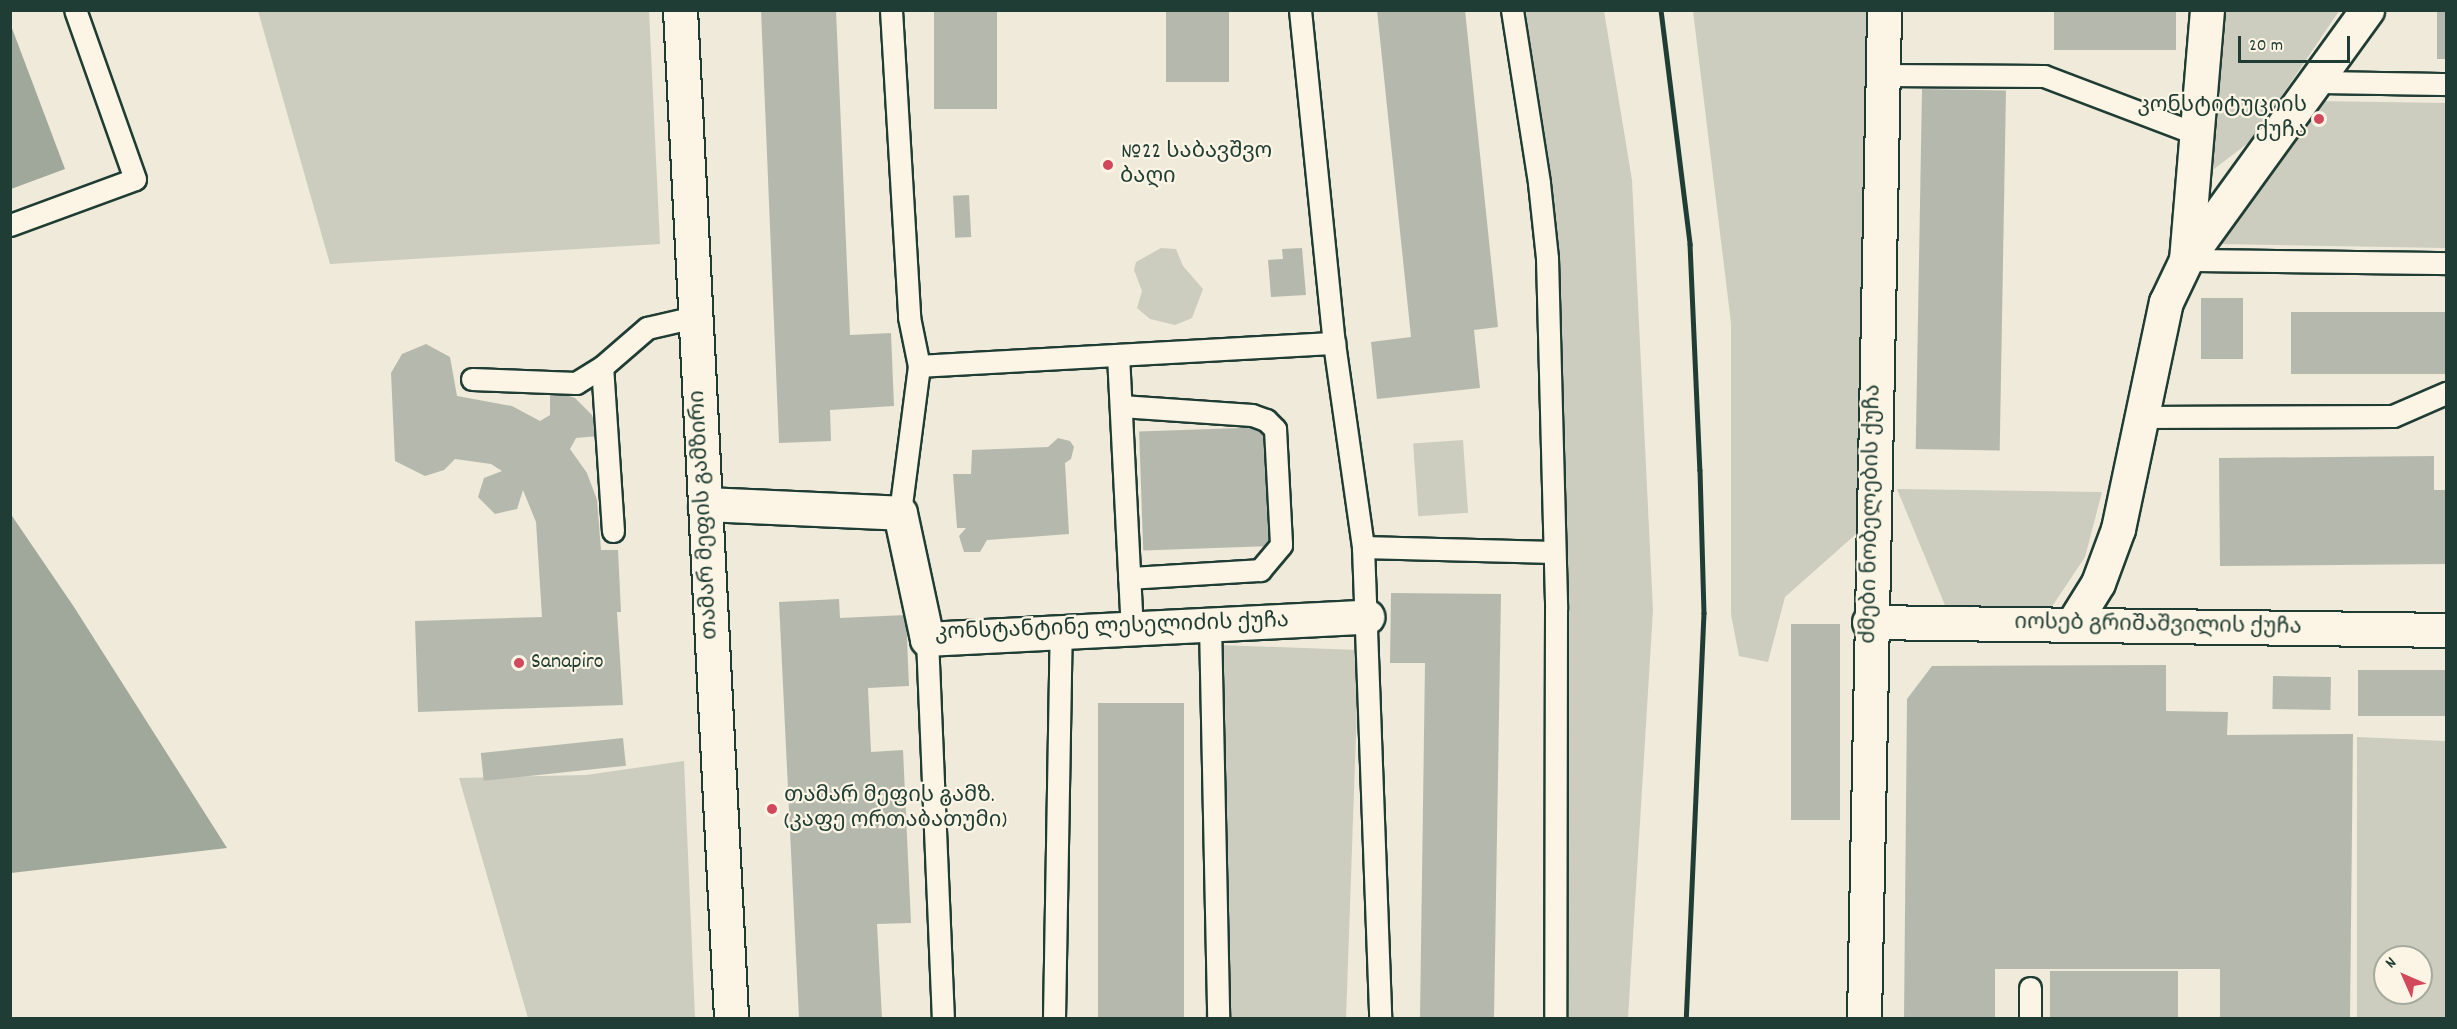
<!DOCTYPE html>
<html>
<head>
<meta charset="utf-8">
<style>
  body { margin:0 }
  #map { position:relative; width:2457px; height:1029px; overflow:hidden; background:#efeada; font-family:Dekko,"Noto Sans Georgian",sans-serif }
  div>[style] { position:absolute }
  .green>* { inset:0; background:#cccdbf; transform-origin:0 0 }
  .water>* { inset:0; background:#9fa89a }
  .building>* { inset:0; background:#b5b9ad; transform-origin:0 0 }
  .roads { filter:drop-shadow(2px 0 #1f3d34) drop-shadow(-2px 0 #1f3d34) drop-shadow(0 2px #1f3d34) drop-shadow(0 -2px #1f3d34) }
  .service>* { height:21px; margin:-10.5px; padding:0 10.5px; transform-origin:10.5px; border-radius:10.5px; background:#fcf5e5 }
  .minor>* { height:33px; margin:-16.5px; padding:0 16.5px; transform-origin:16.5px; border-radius:16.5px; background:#fcf5e5 }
  .primary>* { height:33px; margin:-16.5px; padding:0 16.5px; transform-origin:16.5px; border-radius:16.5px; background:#fcf5e5 }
  .rail>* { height:4.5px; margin:-2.25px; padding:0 2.25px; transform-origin:2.25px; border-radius:2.25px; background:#1f3d34 }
  .dots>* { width:16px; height:16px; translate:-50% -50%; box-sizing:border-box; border:3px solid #fcf5e5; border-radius:50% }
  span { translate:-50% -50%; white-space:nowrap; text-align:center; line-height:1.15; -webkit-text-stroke:4.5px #fcf5e5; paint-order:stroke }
  .poi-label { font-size:22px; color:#1f3d34 }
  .right { translate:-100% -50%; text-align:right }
  .left { translate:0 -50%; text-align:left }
  .street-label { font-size:22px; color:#1f3d34 }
  .frame { position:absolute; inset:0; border:12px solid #1f3d34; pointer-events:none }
  .north { position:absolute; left:2373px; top:945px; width:60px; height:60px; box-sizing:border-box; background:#fcf5e5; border:2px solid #a4ab9e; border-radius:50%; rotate:315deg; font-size:16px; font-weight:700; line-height:24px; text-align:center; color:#1f3d34 }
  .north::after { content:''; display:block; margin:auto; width:21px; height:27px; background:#d1495b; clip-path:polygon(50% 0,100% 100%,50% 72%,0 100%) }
  .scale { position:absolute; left:2238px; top:36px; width:112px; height:27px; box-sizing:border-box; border:3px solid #1f3d34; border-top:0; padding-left:8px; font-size:18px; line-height:21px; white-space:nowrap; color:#1f3d34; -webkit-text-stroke:4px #fcf5e5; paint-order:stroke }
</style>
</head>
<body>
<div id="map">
  <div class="green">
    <i style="clip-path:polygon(258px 11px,649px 11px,660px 244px,330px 264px)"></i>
    <i style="clip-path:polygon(1526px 11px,1604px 11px,1632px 180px,1653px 610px,1628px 1018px,1567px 1018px,1557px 259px)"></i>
    <i style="clip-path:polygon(1693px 11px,1868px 11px,1864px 527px,1785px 597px,1768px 662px,1739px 656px,1731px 614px,1731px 323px)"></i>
    <i style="clip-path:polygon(2215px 11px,2339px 11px,2252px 140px,2201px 179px)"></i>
    <i style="clip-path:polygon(2313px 101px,2446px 103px,2446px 248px,2221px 244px)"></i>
    <i style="clip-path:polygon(1161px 248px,1176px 249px,1183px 266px,1203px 289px,1192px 318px,1175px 325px,1150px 319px,1137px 308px,1142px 291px,1134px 270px,1136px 262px)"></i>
    <i style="left:1463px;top:440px;width:73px;height:50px;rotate:86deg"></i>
    <i style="clip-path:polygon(1897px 489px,2102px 492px,2085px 557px,2053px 605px,2023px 617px,1947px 610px)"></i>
    <i style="left:1218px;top:645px;width:141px;height:373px;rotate:2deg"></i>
    <i style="clip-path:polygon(evenodd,2357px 737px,2446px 741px,2446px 1018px,2357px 1018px,2357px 737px,2385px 957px,2421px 957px,2421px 993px,2385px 993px,2385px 957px)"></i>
    <i style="clip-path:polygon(684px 761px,695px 1018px,528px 1018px,459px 778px,586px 775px)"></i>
  </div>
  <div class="water">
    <i style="clip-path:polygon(10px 23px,65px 169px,11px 189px,10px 189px)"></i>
    <i style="clip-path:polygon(10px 513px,74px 607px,227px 848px,11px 873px)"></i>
  </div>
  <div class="building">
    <i style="clip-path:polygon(761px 10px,836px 10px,850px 335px,891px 333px,894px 406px,830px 410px,831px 441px,779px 443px)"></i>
    <i style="left:934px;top:10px;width:63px;height:99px"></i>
    <i style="left:1166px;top:10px;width:63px;height:72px"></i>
    <i style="clip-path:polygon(1377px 10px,1465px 10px,1498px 327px,1474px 330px,1480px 388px,1377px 399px,1371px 342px,1411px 337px)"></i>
    <i style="left:2054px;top:10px;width:122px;height:40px"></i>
    <i style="left:2437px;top:10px;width:9px;height:49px"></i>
    <i style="left:1922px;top:89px;width:84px;height:360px;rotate:1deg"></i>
    <i style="left:969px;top:195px;width:42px;height:16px;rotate:87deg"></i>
    <i style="clip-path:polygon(1302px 248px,1306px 295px,1271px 297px,1268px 260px,1283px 259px,1282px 249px)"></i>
    <i style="left:2201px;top:298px;width:42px;height:61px"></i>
    <i style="left:2291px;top:312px;width:155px;height:62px"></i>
    <i style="clip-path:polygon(426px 344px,450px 357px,457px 396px,512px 406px,540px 421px,550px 415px,550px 393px,560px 393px,575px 398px,592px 415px,598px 436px,576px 438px,570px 449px,587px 473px,597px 500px,601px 550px,618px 550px,621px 612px,617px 612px,623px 705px,418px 712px,415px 621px,542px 617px,536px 522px,523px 490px,517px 509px,495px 514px,478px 497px,484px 478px,502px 471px,491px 464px,455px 459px,444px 470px,425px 476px,395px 461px,391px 373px,402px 354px)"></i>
    <i style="left:1269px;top:427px;width:119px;height:130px;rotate:88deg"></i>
    <i style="clip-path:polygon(1058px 438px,1070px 441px,1074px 447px,1071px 459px,1065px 463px,1069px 534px,987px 540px,980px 552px,964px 552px,959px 536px,966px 528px,957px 528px,953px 474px,971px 474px,972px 450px,1048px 447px)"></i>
    <i style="clip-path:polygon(2434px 456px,2434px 490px,2446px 490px,2446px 564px,2220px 566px,2219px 458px)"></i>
    <i style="clip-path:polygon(1391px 593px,1501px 594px,1494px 1018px,1420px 1018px,1425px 663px,1390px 663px)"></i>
    <i style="clip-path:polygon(839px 599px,840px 618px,906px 615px,909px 686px,868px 688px,871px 752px,903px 750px,911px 923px,877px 924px,882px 1018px,799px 1018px,779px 602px)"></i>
    <i style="left:1791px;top:624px;width:49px;height:196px"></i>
    <i style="clip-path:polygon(2166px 665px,2166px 711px,2228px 712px,2227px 735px,2353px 734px,2350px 1018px,2220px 1018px,2220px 969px,1995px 969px,1995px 1018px,1904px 1018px,1907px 699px,1932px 666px)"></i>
    <i style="left:2358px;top:670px;width:88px;height:46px"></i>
    <i style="left:2273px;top:676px;width:58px;height:33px;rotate:1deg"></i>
    <i style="left:1098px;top:703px;width:86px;height:315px"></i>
    <i style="left:623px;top:738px;width:28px;height:143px;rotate:84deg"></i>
    <i style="left:2178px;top:971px;width:47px;height:128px;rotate:90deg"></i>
  </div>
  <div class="roads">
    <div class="service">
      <i style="left:891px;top:10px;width:308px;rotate:86.6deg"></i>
      <i style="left:909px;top:317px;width:50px;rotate:78.5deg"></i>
      <i style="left:919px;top:366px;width:148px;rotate:97.4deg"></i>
      <i style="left:1300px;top:10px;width:335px;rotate:84.2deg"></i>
      <i style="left:1334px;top:343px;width:206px;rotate:81.9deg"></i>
      <i style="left:1363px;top:547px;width:471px;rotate:87.9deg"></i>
      <i style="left:1512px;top:10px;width:175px;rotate:81.1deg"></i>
      <i style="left:1539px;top:183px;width:75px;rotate:83.9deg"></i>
      <i style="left:1547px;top:258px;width:351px;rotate:88.5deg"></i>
      <i style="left:1556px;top:609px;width:409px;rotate:90.1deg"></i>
      <i style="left:1883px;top:75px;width:161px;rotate:0.4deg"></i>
      <i style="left:2044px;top:76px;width:164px;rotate:20.8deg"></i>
      <i style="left:2316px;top:82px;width:130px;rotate:0.9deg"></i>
      <i style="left:10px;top:225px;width:133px;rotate:-20.2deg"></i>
      <i style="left:135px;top:179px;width:179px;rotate:-109.5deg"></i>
      <i style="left:2186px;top:260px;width:260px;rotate:0.7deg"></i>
      <i style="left:1118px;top:355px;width:272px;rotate:87.1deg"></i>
      <i style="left:919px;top:366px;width:416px;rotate:-3.2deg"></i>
      <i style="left:472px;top:379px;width:104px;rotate:2.2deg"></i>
      <i style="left:576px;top:383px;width:31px;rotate:-32deg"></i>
      <i style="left:1121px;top:406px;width:131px;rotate:3.9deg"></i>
      <i style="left:1252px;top:415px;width:15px;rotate:20deg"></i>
      <i style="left:1266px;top:420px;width:13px;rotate:45deg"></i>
      <i style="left:1275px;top:429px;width:116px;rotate:87deg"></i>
      <i style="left:1281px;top:545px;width:33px;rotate:130deg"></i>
      <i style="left:1260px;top:570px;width:131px;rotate:176.5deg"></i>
      <i style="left:2139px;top:417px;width:254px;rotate:-0.2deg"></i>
      <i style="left:2393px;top:416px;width:58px;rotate:-23.5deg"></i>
      <i style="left:613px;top:531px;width:164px;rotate:-93.8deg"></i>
      <i style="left:602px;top:367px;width:60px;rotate:-40.9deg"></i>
      <i style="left:647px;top:328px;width:49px;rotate:-12.9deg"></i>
      <i style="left:1363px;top:547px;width:190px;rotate:1.5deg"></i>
      <i style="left:1210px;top:624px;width:394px;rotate:88.8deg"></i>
      <i style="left:927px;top:639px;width:379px;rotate:87.6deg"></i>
      <i style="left:1054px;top:1018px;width:387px;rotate:-89deg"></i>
      <i style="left:2030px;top:1018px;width:30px;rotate:-90deg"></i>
    </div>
    <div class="minor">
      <i style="left:2186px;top:260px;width:251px;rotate:-85.2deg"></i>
      <i style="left:705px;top:504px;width:195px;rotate:2.6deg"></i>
      <i style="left:900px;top:513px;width:129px;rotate:77.9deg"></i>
      <i style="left:927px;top:639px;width:441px;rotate:-2.9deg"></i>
      <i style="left:1869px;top:622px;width:577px;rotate:0.79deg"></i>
      <i style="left:2072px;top:625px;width:49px;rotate:-58.2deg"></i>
      <i style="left:2098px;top:583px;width:58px;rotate:-69.7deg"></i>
      <i style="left:2118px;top:529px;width:232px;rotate:-78.1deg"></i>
      <i style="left:2166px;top:302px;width:47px;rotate:-64.5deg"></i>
      <i style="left:2186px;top:260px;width:309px;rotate:-54.1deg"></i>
      <i style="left:1864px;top:1018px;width:1008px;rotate:-88.86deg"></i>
    </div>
    <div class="primary">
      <i style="left:680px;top:10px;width:1009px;rotate:87.1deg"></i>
    </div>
  </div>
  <div class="rail">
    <i style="left:1661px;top:10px;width:236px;rotate:82.9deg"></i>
    <i style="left:1690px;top:244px;width:226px;rotate:87.5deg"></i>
    <i style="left:1700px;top:470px;width:143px;rotate:88.4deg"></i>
    <i style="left:1704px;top:613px;width:405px;rotate:92.5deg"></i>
  </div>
  <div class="dots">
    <i style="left:2319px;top:119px;background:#d1495b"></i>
    <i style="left:1108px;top:165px;background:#d1495b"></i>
    <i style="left:519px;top:663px;background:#d1495b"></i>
    <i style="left:772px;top:809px;background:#d1495b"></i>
  </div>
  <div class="poi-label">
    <span class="right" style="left:2307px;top:119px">კონსტიტუციის<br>ქუჩა</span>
    <span class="left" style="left:1120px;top:165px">№22 საბავშვო<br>ბაღი</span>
    <span class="left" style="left:531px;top:663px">Sanapiro</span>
    <span class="left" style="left:784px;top:809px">თამარ მეფის გამზ.<br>(კაფე ორთაბათუმი)</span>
  </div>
  <div class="street-label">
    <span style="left:1872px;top:514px;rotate:-89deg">ძმები ნობელების ქუჩა</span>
    <span style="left:705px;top:515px;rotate:-93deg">თამარ მეფის გამზირი</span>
    <span style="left:2158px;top:626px;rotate:1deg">იოსებ გრიშაშვილის ქუჩა</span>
    <span style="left:1112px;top:628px;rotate:-2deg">კონსტანტინე ლესელიძის ქუჩა</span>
  </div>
  <div class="frame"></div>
  <div class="north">N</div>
  <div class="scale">20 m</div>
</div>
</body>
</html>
